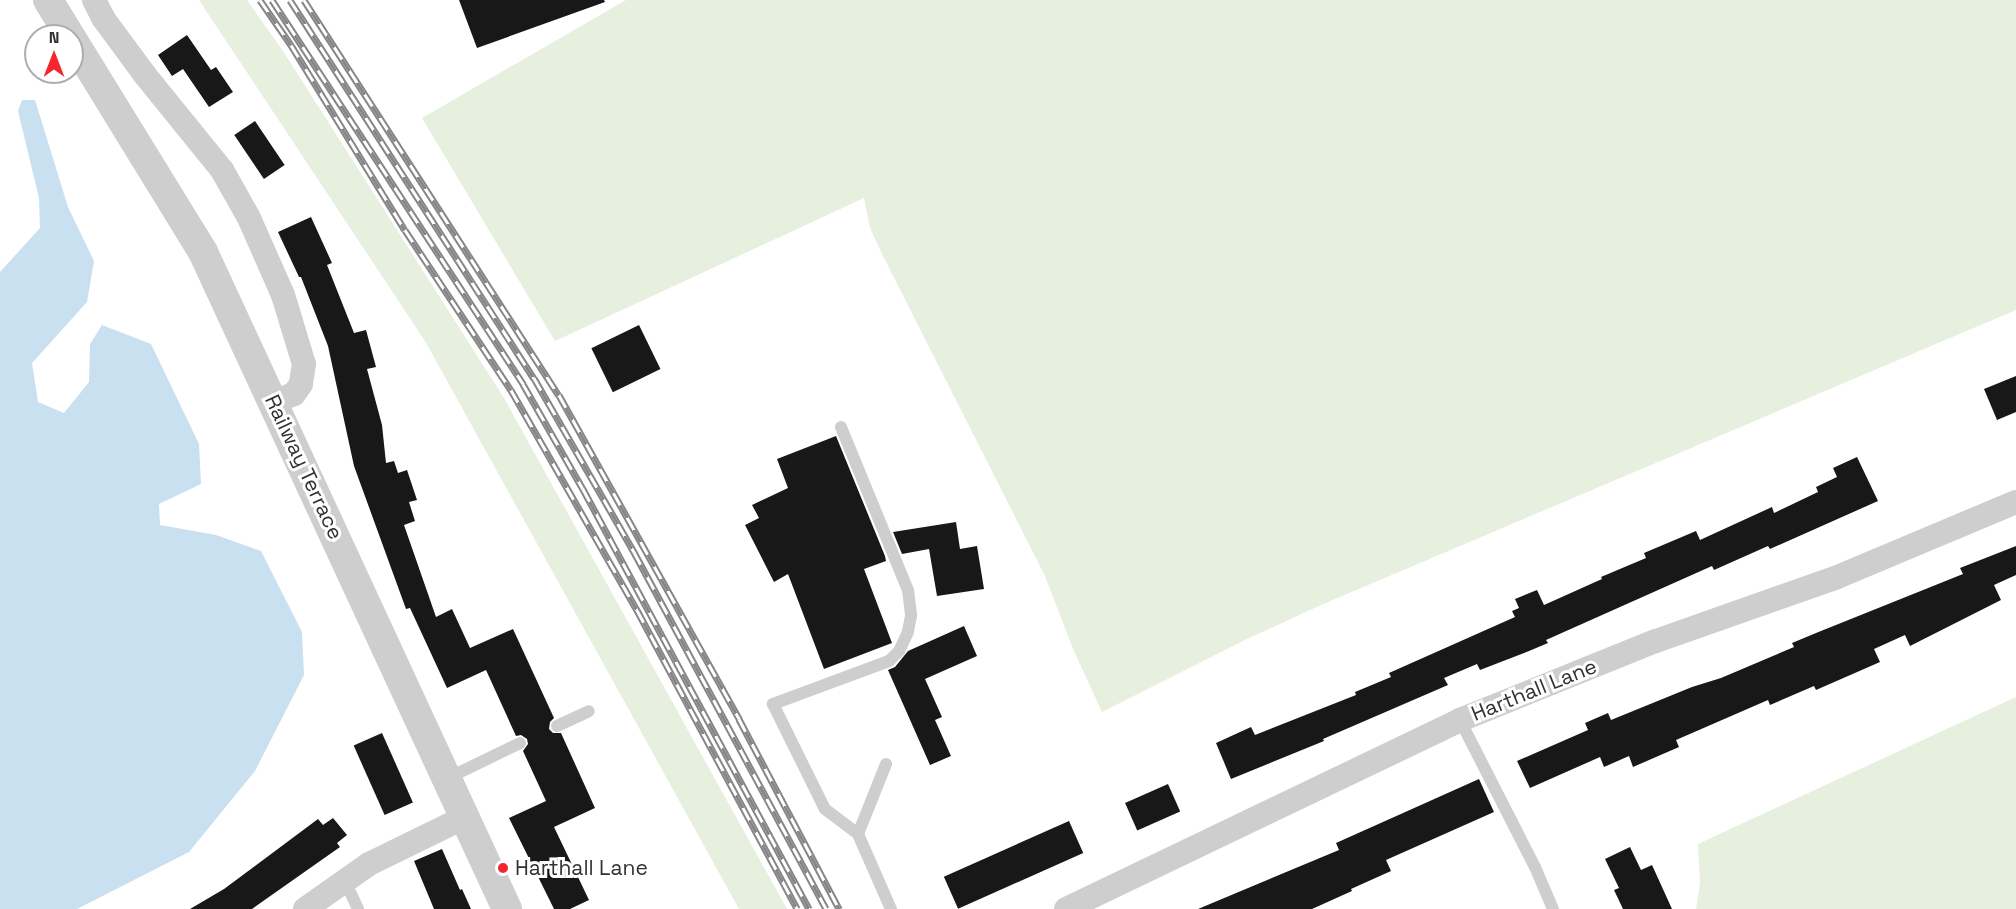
<!DOCTYPE html>
<html>
<head>
<meta charset="utf-8">
<style>
  body { margin:0 }
  #map { position:relative; width:2016px; height:909px; overflow:hidden; background:#fff; font-family:"Space Grotesk",sans-serif }
  div>[style] { position:absolute }
  .green>* { inset:0; background:#e7efde }
  .water>* { inset:0; background:#c9e0f0 }
  .building>* { inset:0; background:#181818; transform-origin:0 0 }
  .service>* { height:12px; margin:-6px; padding:0 6px; transform-origin:6px; border-radius:6px; background:#cecece }
  .minor>* { height:24px; margin:-12px; padding:0 12px; transform-origin:12px; border-radius:12px; background:#cecece }
  .tertiary>* { height:30px; margin:-15px; padding:0 15px; transform-origin:15px; border-radius:15px; background:#cecece }
  .rail>* { height:7px; margin-top:-3.5px; transform-origin:0; background:repeating-linear-gradient(90deg,#fff 0 14px,#868686 0 28px); box-sizing:border-box; border-block:2px solid #868686 }
  .dots>* { width:16px; height:16px; translate:-50% -50%; box-sizing:border-box; border:3px solid #fff; border-radius:50% }
  span { translate:-50% -50%; white-space:nowrap; text-align:center; line-height:1.15; -webkit-text-stroke:6px #fff; paint-order:stroke }
  .street-label { font-size:21px; color:#313131 }
  .poi-label { font-size:21px; color:#313131 }
  .left { translate:0 -50%; text-align:left }
  .north { position:absolute; left:24px; top:24px; width:60px; height:60px; box-sizing:border-box; background:#fff; border:2px solid #adadad; border-radius:50%; rotate:0deg; font-size:16px; font-weight:700; line-height:24px; text-align:center; color:#313131 }
  .north::after { content:''; display:block; margin:auto; width:21px; height:27px; background:#f6252d; clip-path:polygon(50% 0,100% 100%,50% 72%,0 100%) }
</style>
</head>
<body>
<div id="map">
  <div class="green">
    <i style="clip-path:polygon(199px 0,247px 0,283px 51px,504px 398px,787px 909px,739px 909px,425px 341px)"></i>
    <i style="clip-path:polygon(626px 0,2016px 0,2016px 310px,1321px 605px,1245px 640px,1102px 712px,1074px 651px,1044px 574px,882px 254px,870px 228px,864px 198px,555px 341px,422px 118px)"></i>
    <i style="clip-path:polygon(2016px 697px,2016px 909px,1696px 909px,1700px 883px,1698px 844px)"></i>
  </div>
  <div class="water">
    <i style="clip-path:polygon(22px 100px,35px 100px,68px 207px,94px 261px,87px 302px,32px 363px,38px 402px,64px 413px,89px 382px,90px 344px,102px 325px,151px 344px,199px 444px,201px 484px,159px 504px,160px 525px,216px 535px,261px 551px,302px 632px,304px 675px,255px 771px,189px 852px,77px 909px,0 909px,0 272px,40px 228px,39px 198px,18px 111px)"></i>
  </div>
  <div class="building">
    <i style="clip-path:polygon(459px 0,604px 0,605px 2px,477px 48px)"></i>
    <i style="clip-path:polygon(187px 35px,211px 70px,216px 67px,233px 92px,209px 107px,183px 69px,172px 76px,158px 55px)"></i>
    <i style="left:255px;top:121px;width:53px;height:25px;rotate:56deg"></i>
    <i style="clip-path:polygon(311px 217px,332px 263px,327px 265px,354px 333px,366px 330px,376px 367px,367px 369px,382px 425px,386px 463px,394px 461px,398px 473px,407px 470px,417px 500px,409px 502px,415px 521px,404px 525px,436px 617px,452px 609px,470px 648px,513px 629px,554px 718px,550px 722px,549px 729px,553px 733px,561px 733px,595px 808px,554px 827px,589px 900px,570px 909px,554px 909px,509px 818px,546px 801px,523px 751px,528px 744px,527px 739px,521px 735px,516px 736px,486px 670px,447px 688px,410px 608px,406px 609px,354px 466px,328px 346px,301px 277px,299px 277px,278px 232px)"></i>
    <i style="left:639px;top:325px;width:49px;height:53px;rotate:64deg"></i>
    <i style="clip-path:polygon(2016px 376px,2016px 412px,1997px 420px,1984px 389px)"></i>
    <i style="clip-path:polygon(836px 436px,885px 556px,886px 561px,864px 569px,892px 643px,824px 669px,788px 574px,774px 582px,745px 525px,759px 518px,752px 505px,788px 488px,777px 459px)"></i>
    <i style="clip-path:polygon(1857px 457px,1878px 501px,1770px 549px,1768px 546px,1714px 570px,1712px 566px,1546px 640px,1548px 643px,1529px 651px,1480px 670px,1477px 664px,1444px 678px,1448px 685px,1323px 739px,1324px 741px,1231px 779px,1216px 743px,1251px 727px,1255px 735px,1356px 695px,1355px 692px,1391px 677px,1389px 673px,1515px 617px,1512px 611px,1519px 608px,1515px 599px,1537px 590px,1544px 605px,1602px 579px,1601px 577px,1646px 558px,1644px 553px,1696px 531px,1700px 540px,1772px 507px,1774px 513px,1818px 492px,1816px 487px,1837px 477px,1833px 468px)"></i>
    <i style="clip-path:polygon(956px 522px,960px 549px,977px 546px,984px 589px,937px 596px,929px 549px,902px 554px,893px 532px)"></i>
    <i style="clip-path:polygon(2016px 546px,2016px 575px,1994px 585px,2001px 600px,1910px 646px,1905px 635px,1874px 649px,1880px 662px,1816px 690px,1814px 686px,1770px 705px,1768px 700px,1676px 740px,1679px 747px,1633px 767px,1629px 756px,1604px 767px,1600px 757px,1530px 788px,1517px 761px,1588px 730px,1585px 723px,1608px 713px,1611px 720px,1692px 687px,1721px 678px,1794px 647px,1792px 643px,1816px 633px,1963px 574px,1960px 568px)"></i>
    <i style="clip-path:polygon(964px 626px,977px 656px,925px 679px,942px 717px,935px 720px,951px 756px,930px 765px,888px 670px,895px 667px,908px 651px)"></i>
    <i style="left:382px;top:733px;width:76px;height:31px;rotate:66deg"></i>
    <i style="clip-path:polygon(1479px 779px,1494px 812px,1386px 860px,1391px 871px,1351px 889px,1352px 891px,1312px 909px,1198px 909px,1339px 850px,1336px 843px)"></i>
    <i style="left:1168px;top:784px;width:30px;height:47px;rotate:66deg"></i>
    <i style="clip-path:polygon(333px 818px,347px 835px,337px 843px,340px 847px,252px 909px,190px 909px,224px 889px,318px 819px,323px 825px)"></i>
    <i style="left:1069px;top:821px;width:35px;height:137px;rotate:66deg"></i>
    <i style="clip-path:polygon(1630px 847px,1641px 870px,1652px 865px,1672px 909px,1623px 909px,1614px 890px,1619px 888px,1605px 859px)"></i>
    <i style="clip-path:polygon(442px 849px,460px 890px,462px 889px,471px 909px,434px 909px,414px 861px)"></i>
  </div>
  <div class="service">
    <i style="left:841px;top:427px;width:176px;rotate:67.7deg"></i>
    <i style="left:908px;top:590px;width:26px;rotate:83deg"></i>
    <i style="left:911px;top:616px;width:16px;rotate:101deg"></i>
    <i style="left:908px;top:632px;width:21px;rotate:115deg"></i>
    <i style="left:899px;top:651px;width:14px;rotate:135deg"></i>
    <i style="left:889px;top:661px;width:124px;rotate:159.7deg"></i>
    <i style="left:773px;top:704px;width:117px;rotate:63.7deg"></i>
    <i style="left:825px;top:809px;width:41px;rotate:37.1deg"></i>
    <i style="left:1460px;top:720px;width:165px;rotate:63deg"></i>
    <i style="left:1535px;top:867px;width:46px;rotate:66.8deg"></i>
    <i style="left:557px;top:726px;width:35px;rotate:-25deg"></i>
    <i style="left:886px;top:764px;width:75px;rotate:111.8deg"></i>
    <i style="left:858px;top:834px;width:82px;rotate:66.3deg"></i>
    <i style="left:448px;top:778px;width:80px;rotate:-25.9deg"></i>
    <i style="left:345px;top:881px;width:31px;rotate:65deg"></i>
  </div>
  <div class="minor">
    <i style="left:94px;top:0;width:20px;rotate:63deg"></i>
    <i style="left:103px;top:18px;width:71px;rotate:53.6deg"></i>
    <i style="left:145px;top:75px;width:122px;rotate:51deg"></i>
    <i style="left:222px;top:170px;width:55px;rotate:60.6deg"></i>
    <i style="left:249px;top:218px;width:84px;rotate:66.2deg"></i>
    <i style="left:283px;top:295px;width:72px;rotate:73.1deg"></i>
    <i style="left:304px;top:364px;width:20px;rotate:99deg"></i>
    <i style="left:301px;top:384px;width:12px;rotate:125deg"></i>
    <i style="left:294px;top:394px;width:22px;rotate:158deg"></i>
    <i style="left:305px;top:909px;width:78px;rotate:-35.1deg"></i>
    <i style="left:369px;top:864px;width:107px;rotate:-26.1deg"></i>
    <i style="left:1066px;top:909px;width:437px;rotate:-25.6deg"></i>
    <i style="left:1460px;top:720px;width:211px;rotate:-22deg"></i>
    <i style="left:1656px;top:641px;width:190px;rotate:-19.4deg"></i>
    <i style="left:1835px;top:578px;width:196px;rotate:-22.8deg"></i>
  </div>
  <div class="tertiary">
    <i style="left:48px;top:0;width:42px;rotate:58.6deg"></i>
    <i style="left:72px;top:39px;width:250px;rotate:58.4deg"></i>
    <i style="left:203px;top:252px;width:724px;rotate:65.17deg"></i>
  </div>
  <div class="rail">
    <i style="left:260px;top:0;width:55px;rotate:55.4deg"></i>
    <i style="left:291px;top:45px;width:217px;rotate:58.4deg"></i>
    <i style="left:405px;top:230px;width:192px;rotate:56.5deg"></i>
    <i style="left:511px;top:390px;width:254px;rotate:60.2deg"></i>
    <i style="left:637px;top:610px;width:339px;rotate:61.8deg"></i>
    <i style="left:272px;top:0;width:459px;rotate:56.8deg"></i>
    <i style="left:523px;top:384px;width:121px;rotate:60.3deg"></i>
    <i style="left:583px;top:489px;width:477px;rotate:61.7deg"></i>
    <i style="left:290px;top:0;width:450px;rotate:57.2deg"></i>
    <i style="left:534px;top:378px;width:201px;rotate:60.1deg"></i>
    <i style="left:634px;top:552px;width:405px;rotate:61.7deg"></i>
    <i style="left:304px;top:0;width:470px;rotate:57.2deg"></i>
    <i style="left:559px;top:395px;width:371px;rotate:60.9deg"></i>
    <i style="left:739px;top:719px;width:215px;rotate:62.2deg"></i>
  </div>
  <div class="dots">
    <i style="left:503px;top:868px;background:#f6252d"></i>
  </div>
  <div class="street-label">
    <span style="left:304px;top:467px;rotate:65deg">Railway Terrace</span>
    <span style="left:1534px;top:690px;rotate:-22deg">Harthall Lane</span>
  </div>
  <div class="poi-label">
    <span class="left" style="left:515px;top:868px">Harthall Lane</span>
  </div>
  <div class="north">N</div>
</div>
</body>
</html>
